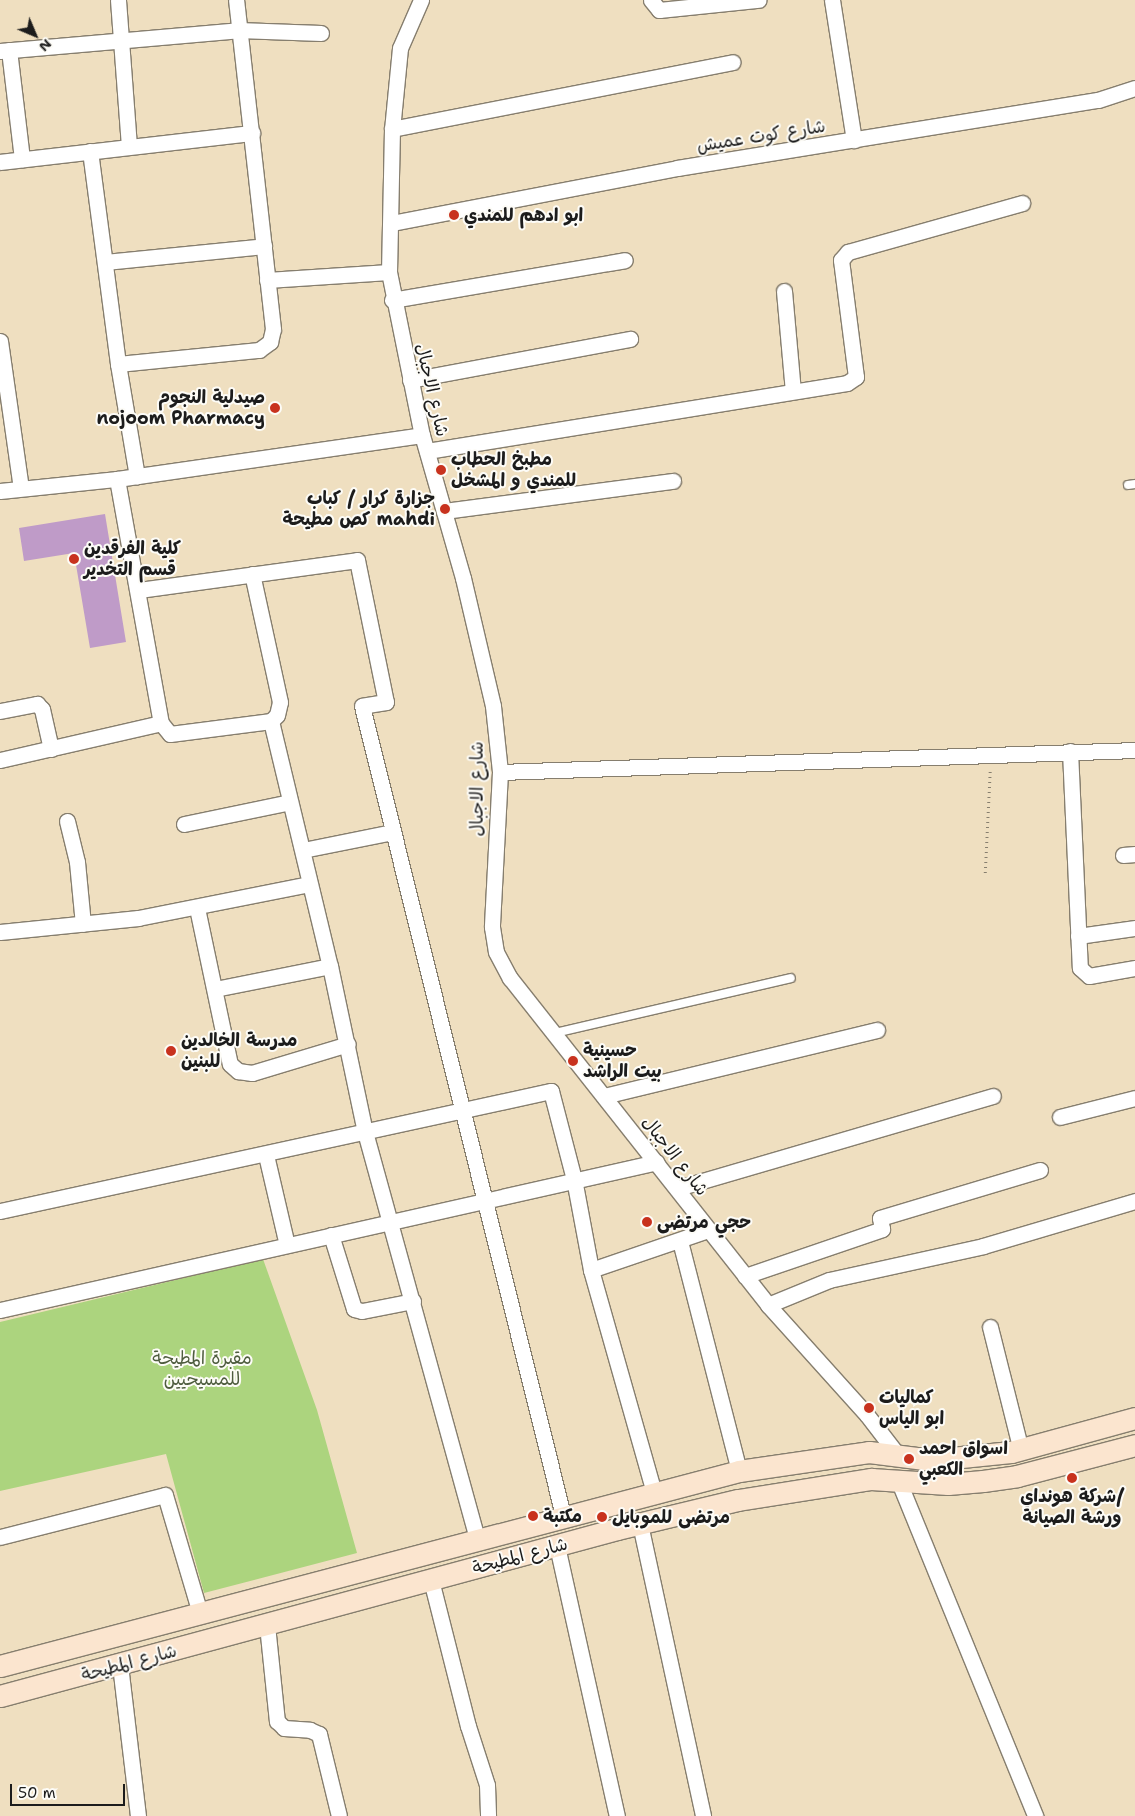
<!DOCTYPE html>
<html>
<head>
<meta charset="utf-8">
<style>
  body { margin:0 }
  #map { position:relative; width:1135px; height:1816px; overflow:hidden; background:#efdfc0; font-family:"Shantell Sans","Playpen Sans Arabic",sans-serif }
  div>[style] { position:absolute }
  .green>* { inset:0; background:#acd47e }
  .building>* { inset:0; background:#bf9bc8 }
  .path>* { height:2.5px; margin-top:-1.25px; transform-origin:0; background:repeating-linear-gradient(90deg,#867e6e 0 1px,transparent 0 5px) }
  .roads { filter:drop-shadow(1px 0 #867e6e) drop-shadow(-1px 0 #867e6e) drop-shadow(0 1px #867e6e) drop-shadow(0 -1px #867e6e) }
  .lane>* { height:8px; margin:-4px; padding:0 4px; transform-origin:4px; border-radius:4px; background:#fff }
  .street>* { height:15px; margin:-7.5px; padding:0 7.5px; transform-origin:7.5px; border-radius:7.5px; background:#fff }
  .secondary>* { height:21px; margin:-10.5px; padding:0 10.5px; transform-origin:10.5px; border-radius:10.5px; background:#fbe5cf }
  .dots>* { width:14px; height:14px; translate:-50% -50%; box-sizing:border-box; border:2px solid #fdfcf7; border-radius:50% }
  span { translate:-50% -50%; white-space:nowrap; text-align:center; line-height:1.15; -webkit-text-stroke:4px #fdfcf7; paint-order:stroke }
  .street-label { font-size:18px; color:#1c1c1c }
  .poi-label { font-size:18px; color:#1c1c1c; font-weight:700 }
  .left { translate:0 -50%; text-align:left }
  .right { translate:-100% -50%; text-align:right }
  .park-label { font-size:18px; color:#4e5c3e }
  .north { position:absolute; left:10px; top:10px; width:50px; height:50px; -webkit-text-stroke:4px #fdfcf7; paint-order:stroke; rotate:135deg; font-size:14px; font-weight:700; line-height:20px; text-align:center; color:#1c1c1c }
  .north::after { content:''; display:block; margin:auto; width:18px; height:22px; background:#1c1c1c; clip-path:polygon(50% 0,100% 100%,50% 72%,0 100%) }
  .scale { position:absolute; left:10px; top:1784px; width:115px; height:22px; box-sizing:border-box; border:2px solid #1c1c1c; border-top:0; padding-left:6px; font-size:15px; line-height:18px; white-space:nowrap; color:#1c1c1c; -webkit-text-stroke:4px #fdfcf7; paint-order:stroke }
</style>
</head>
<body>
<div id="map">
  <div class="green">
    <i style="clip-path:polygon(263px 1259px,317px 1410px,357px 1553px,204px 1593px,166px 1454px,0 1491px,0 1322px)"></i>
  </div>
  <div class="building">
    <i style="clip-path:polygon(105px 514px,126px 642px,90px 648px,74px 553px,24px 561px,19px 528px)"></i>
  </div>
  <div class="path">
    <i style="left:985px;top:873px;width:103px;rotate:-87.2deg"></i>
  </div>
  <div class="roads">
    <div class="lane">
      <i style="left:1128px;top:485px;width:7px;rotate:-8deg"></i>
      <i style="left:555px;top:1033px;width:242px;rotate:-13.1deg"></i>
    </div>
    <div class="street">
      <i style="left:118px;top:0;width:147px;rotate:85.7deg"></i>
      <i style="left:421px;top:0;width:52px;rotate:113.6deg"></i>
      <i style="left:400px;top:48px;width:81px;rotate:95.6deg"></i>
      <i style="left:392px;top:129px;width:143px;rotate:91.2deg"></i>
      <i style="left:389px;top:272px;width:166px;rotate:78.6deg"></i>
      <i style="left:422px;top:435px;width:149px;rotate:74deg"></i>
      <i style="left:463px;top:578px;width:131px;rotate:76.8deg"></i>
      <i style="left:493px;top:706px;width:66px;rotate:83.9deg"></i>
      <i style="left:500px;top:772px;width:155px;rotate:93deg"></i>
      <i style="left:492px;top:927px;width:25px;rotate:81deg"></i>
      <i style="left:496px;top:952px;width:30px;rotate:62deg"></i>
      <i style="left:510px;top:978px;width:417px;rotate:51.7deg"></i>
      <i style="left:768px;top:1305px;width:148px;rotate:48deg"></i>
      <i style="left:867px;top:1415px;width:49px;rotate:52.4deg"></i>
      <i style="left:651px;top:0;width:13px;rotate:51deg"></i>
      <i style="left:659px;top:10px;width:100px;rotate:-5.8deg"></i>
      <i style="left:832px;top:0;width:142px;rotate:81.1deg"></i>
      <i style="left:9px;top:50px;width:110px;rotate:83.2deg"></i>
      <i style="left:0;top:51px;width:239px;rotate:-5deg"></i>
      <i style="left:238px;top:30px;width:83px;rotate:2.1deg"></i>
      <i style="left:392px;top:129px;width:347px;rotate:-11.1deg"></i>
      <i style="left:90px;top:151px;width:215px;rotate:82.5deg"></i>
      <i style="left:118px;top:364px;width:114px;rotate:80.4deg"></i>
      <i style="left:0;top:162px;width:254px;rotate:-6.6deg"></i>
      <i style="left:392px;top:223px;width:290px;rotate:-10.9deg"></i>
      <i style="left:677px;top:168px;width:426px;rotate:-9.2deg"></i>
      <i style="left:1098px;top:100px;width:39px;rotate:-18deg"></i>
      <i style="left:105px;top:262px;width:160px;rotate:-5.7deg"></i>
      <i style="left:267px;top:280px;width:122px;rotate:-3.8deg"></i>
      <i style="left:784px;top:291px;width:100px;rotate:84.9deg"></i>
      <i style="left:392px;top:300px;width:236px;rotate:-9.7deg"></i>
      <i style="left:0;top:341px;width:148px;rotate:81.9deg"></i>
      <i style="left:118px;top:364px;width:142px;rotate:-5.7deg"></i>
      <i style="left:259px;top:350px;width:14px;rotate:-36deg"></i>
      <i style="left:270px;top:342px;width:13px;rotate:-77deg"></i>
      <i style="left:273px;top:329px;width:331px;rotate:-96.4deg"></i>
      <i style="left:410px;top:380px;width:224px;rotate:-10.6deg"></i>
      <i style="left:427px;top:451px;width:425px;rotate:-9.2deg"></i>
      <i style="left:847px;top:383px;width:11px;rotate:-34deg"></i>
      <i style="left:856px;top:377px;width:118px;rotate:-97.3deg"></i>
      <i style="left:841px;top:260px;width:11px;rotate:-49deg"></i>
      <i style="left:848px;top:252px;width:181px;rotate:-15.7deg"></i>
      <i style="left:117px;top:479px;width:248px;rotate:79.8deg"></i>
      <i style="left:161px;top:723px;width:14px;rotate:51deg"></i>
      <i style="left:170px;top:734px;width:102px;rotate:-7.3deg"></i>
      <i style="left:271px;top:721px;width:8px;rotate:-45deg"></i>
      <i style="left:277px;top:715px;width:13px;rotate:-77deg"></i>
      <i style="left:280px;top:702px;width:131px;rotate:-102.3deg"></i>
      <i style="left:0;top:491px;width:118px;rotate:-5.9deg"></i>
      <i style="left:117px;top:479px;width:308px;rotate:-8.2deg"></i>
      <i style="left:444px;top:511px;width:231px;rotate:-7.5deg"></i>
      <i style="left:139px;top:590px;width:220px;rotate:-7.8deg"></i>
      <i style="left:357px;top:560px;width:145px;rotate:78.5deg"></i>
      <i style="left:386px;top:702px;width:24px;rotate:171deg"></i>
      <i style="left:362px;top:706px;width:834px;rotate:76.05deg"></i>
      <i style="left:0;top:711px;width:38px;rotate:-11deg"></i>
      <i style="left:37px;top:704px;width:7px;rotate:45deg"></i>
      <i style="left:42px;top:709px;width:41px;rotate:77.3deg"></i>
      <i style="left:271px;top:721px;width:252px;rotate:76.5deg"></i>
      <i style="left:330px;top:966px;width:170px;rotate:78.1deg"></i>
      <i style="left:365px;top:1132px;width:421px;rotate:74.6deg"></i>
      <i style="left:1070px;top:751px;width:217px;rotate:87.4deg"></i>
      <i style="left:1080px;top:968px;width:12px;rotate:42deg"></i>
      <i style="left:1089px;top:976px;width:47px;rotate:-9.9deg"></i>
      <i style="left:0;top:760px;width:165px;rotate:-12.9deg"></i>
      <i style="left:500px;top:772px;width:635px;rotate:-1.98deg"></i>
      <i style="left:67px;top:821px;width:42px;rotate:76.3deg"></i>
      <i style="left:77px;top:862px;width:62px;rotate:84.5deg"></i>
      <i style="left:184px;top:824px;width:108px;rotate:-11.7deg"></i>
      <i style="left:303px;top:850px;width:92px;rotate:-11.3deg"></i>
      <i style="left:1123px;top:855px;width:12px;rotate:-5deg"></i>
      <i style="left:197px;top:908px;width:159px;rotate:78.1deg"></i>
      <i style="left:230px;top:1064px;width:11px;rotate:41deg"></i>
      <i style="left:238px;top:1071px;width:14px;rotate:8deg"></i>
      <i style="left:252px;top:1073px;width:100px;rotate:-16.8deg"></i>
      <i style="left:0;top:932px;width:139px;rotate:-5.8deg"></i>
      <i style="left:138px;top:918px;width:174px;rotate:-11.2deg"></i>
      <i style="left:1078px;top:936px;width:58px;rotate:-8deg"></i>
      <i style="left:215px;top:989px;width:117px;rotate:-11.3deg"></i>
      <i style="left:604px;top:1096px;width:281px;rotate:-13.6deg"></i>
      <i style="left:1060px;top:1117px;width:77px;rotate:-14.2deg"></i>
      <i style="left:266px;top:1155px;width:92px;rotate:76.9deg"></i>
      <i style="left:678px;top:1188px;width:328px;rotate:-16.3deg"></i>
      <i style="left:0;top:1211px;width:564px;rotate:-12.29deg"></i>
      <i style="left:551px;top:1091px;width:91px;rotate:75.4deg"></i>
      <i style="left:574px;top:1179px;width:93px;rotate:79.4deg"></i>
      <i style="left:591px;top:1270px;width:231px;rotate:74.2deg"></i>
      <i style="left:331px;top:1235px;width:77px;rotate:72.7deg"></i>
      <i style="left:354px;top:1309px;width:8px;rotate:14deg"></i>
      <i style="left:362px;top:1311px;width:52px;rotate:-11.1deg"></i>
      <i style="left:680px;top:1241px;width:237px;rotate:75.6deg"></i>
      <i style="left:591px;top:1270px;width:124px;rotate:-18.9deg"></i>
      <i style="left:745px;top:1276px;width:145px;rotate:-18.9deg"></i>
      <i style="left:882px;top:1229px;width:11px;rotate:-100deg"></i>
      <i style="left:880px;top:1218px;width:167px;rotate:-16.7deg"></i>
      <i style="left:768px;top:1305px;width:66px;rotate:-22.3deg"></i>
      <i style="left:829px;top:1280px;width:158px;rotate:-12.4deg"></i>
      <i style="left:983px;top:1246px;width:159px;rotate:-16.5deg"></i>
      <i style="left:0;top:1310px;width:673px;rotate:-12.69deg"></i>
      <i style="left:990px;top:1327px;width:127px;rotate:75.9deg"></i>
      <i style="left:899px;top:1482px;width:361px;rotate:67.8deg"></i>
      <i style="left:640px;top:1524px;width:299px;rotate:77.8deg"></i>
      <i style="left:0;top:1537px;width:170px;rotate:-14.3deg"></i>
      <i style="left:165px;top:1495px;width:123px;rotate:73.5deg"></i>
      <i style="left:557px;top:1546px;width:277px;rotate:77.5deg"></i>
      <i style="left:431px;top:1580px;width:151px;rotate:75.8deg"></i>
      <i style="left:468px;top:1726px;width:62px;rotate:72.1deg"></i>
      <i style="left:487px;top:1785px;width:31px;rotate:88deg"></i>
      <i style="left:267px;top:1625px;width:97px;rotate:84.1deg"></i>
      <i style="left:277px;top:1721px;width:10px;rotate:45deg"></i>
      <i style="left:284px;top:1728px;width:26px;rotate:4deg"></i>
      <i style="left:310px;top:1730px;width:10px;rotate:24deg"></i>
      <i style="left:319px;top:1734px;width:84px;rotate:76.3deg"></i>
      <i style="left:120px;top:1665px;width:152px;rotate:83.2deg"></i>
    </div>
    <div class="secondary">
      <i style="left:0;top:1666px;width:764px;rotate:-14.78deg"></i>
      <i style="left:739px;top:1471px;width:131px;rotate:-8.3deg"></i>
      <i style="left:869px;top:1452px;width:64px;rotate:7.2deg"></i>
      <i style="left:932px;top:1460px;width:79px;rotate:-5.8deg"></i>
      <i style="left:1011px;top:1452px;width:129px;rotate:-15.3deg"></i>
      <i style="left:0;top:1696px;width:639px;rotate:-15.15deg"></i>
      <i style="left:617px;top:1529px;width:124px;rotate:-13.5deg"></i>
      <i style="left:738px;top:1500px;width:135px;rotate:-9deg"></i>
      <i style="left:871px;top:1479px;width:77px;rotate:3.7deg"></i>
      <i style="left:948px;top:1484px;width:35px;rotate:-5deg"></i>
      <i style="left:983px;top:1481px;width:34px;rotate:-8deg"></i>
      <i style="left:1017px;top:1476px;width:122px;rotate:-14.7deg"></i>
    </div>
  </div>
  <div class="dots">
    <i style="left:454px;top:215px;background:#c8321e"></i>
    <i style="left:275px;top:408px;background:#c8321e"></i>
    <i style="left:441px;top:470px;background:#c8321e"></i>
    <i style="left:445px;top:509px;background:#c8321e"></i>
    <i style="left:74px;top:559px;background:#c8321e"></i>
    <i style="left:171px;top:1051px;background:#c8321e"></i>
    <i style="left:573px;top:1061px;background:#c8321e"></i>
    <i style="left:647px;top:1222px;background:#c8321e"></i>
    <i style="left:869px;top:1408px;background:#c8321e"></i>
    <i style="left:909px;top:1459px;background:#c8321e"></i>
    <i style="left:1072px;top:1478px;background:#c8321e"></i>
    <i style="left:533px;top:1516px;background:#c8321e"></i>
    <i style="left:602px;top:1517px;background:#c8321e"></i>
  </div>
  <div class="street-label">
    <span style="left:761px;top:136px;rotate:-9deg">شارع كوت عميش</span>
    <span style="left:432px;top:390px;rotate:77deg">شارع الاجبال</span>
    <span style="left:477px;top:789px;rotate:-90deg">شارع الاجبال</span>
    <span style="left:675px;top:1156px;rotate:52deg">شارع الاجبال</span>
    <span style="left:520px;top:1556px;rotate:-15deg">شارع المطيحة</span>
    <span style="left:129px;top:1663px;rotate:-15deg">شارع المطيحة</span>
  </div>
  <div class="poi-label">
    <span class="left" style="left:464px;top:215px">ابو ادهم للمندي</span>
    <span class="right" style="left:265px;top:408px">صيدلية النجوم<br>nojoom Pharmacy</span>
    <span class="left" style="left:451px;top:470px">مطبخ الحطاب<br>للمندي و المشخل</span>
    <span class="right" style="left:435px;top:509px">جزارة كرار / كباب<br>كص مطيحة mahdi</span>
    <span class="left" style="left:84px;top:559px">كلية الفرقدين<br>قسم التخدير</span>
    <span class="left" style="left:181px;top:1051px">مدرسة الخالدين<br>للبنين</span>
    <span class="left" style="left:583px;top:1061px">حسينية<br>بيت الراشد</span>
    <span class="left" style="left:657px;top:1222px">حجي مرتضى</span>
    <span class="left" style="left:879px;top:1408px">كماليات<br>ابو الياس</span>
    <span class="left" style="left:919px;top:1459px">اسواق احمد<br>الكعبي</span>
    <span style="left:1072px;top:1507px">شركة هونداي/<br>ورشة الصيانة</span>
    <span class="left" style="left:543px;top:1516px">مكتبة</span>
    <span class="left" style="left:612px;top:1517px">مرتضى للموبايل</span>
  </div>
  <div class="park-label">
    <span style="left:202px;top:1369px">مقبرة المطيحة<br>للمسيحيين</span>
  </div>
  <div class="north">N</div>
  <div class="scale">50 m</div>
</div>
</body>
</html>
